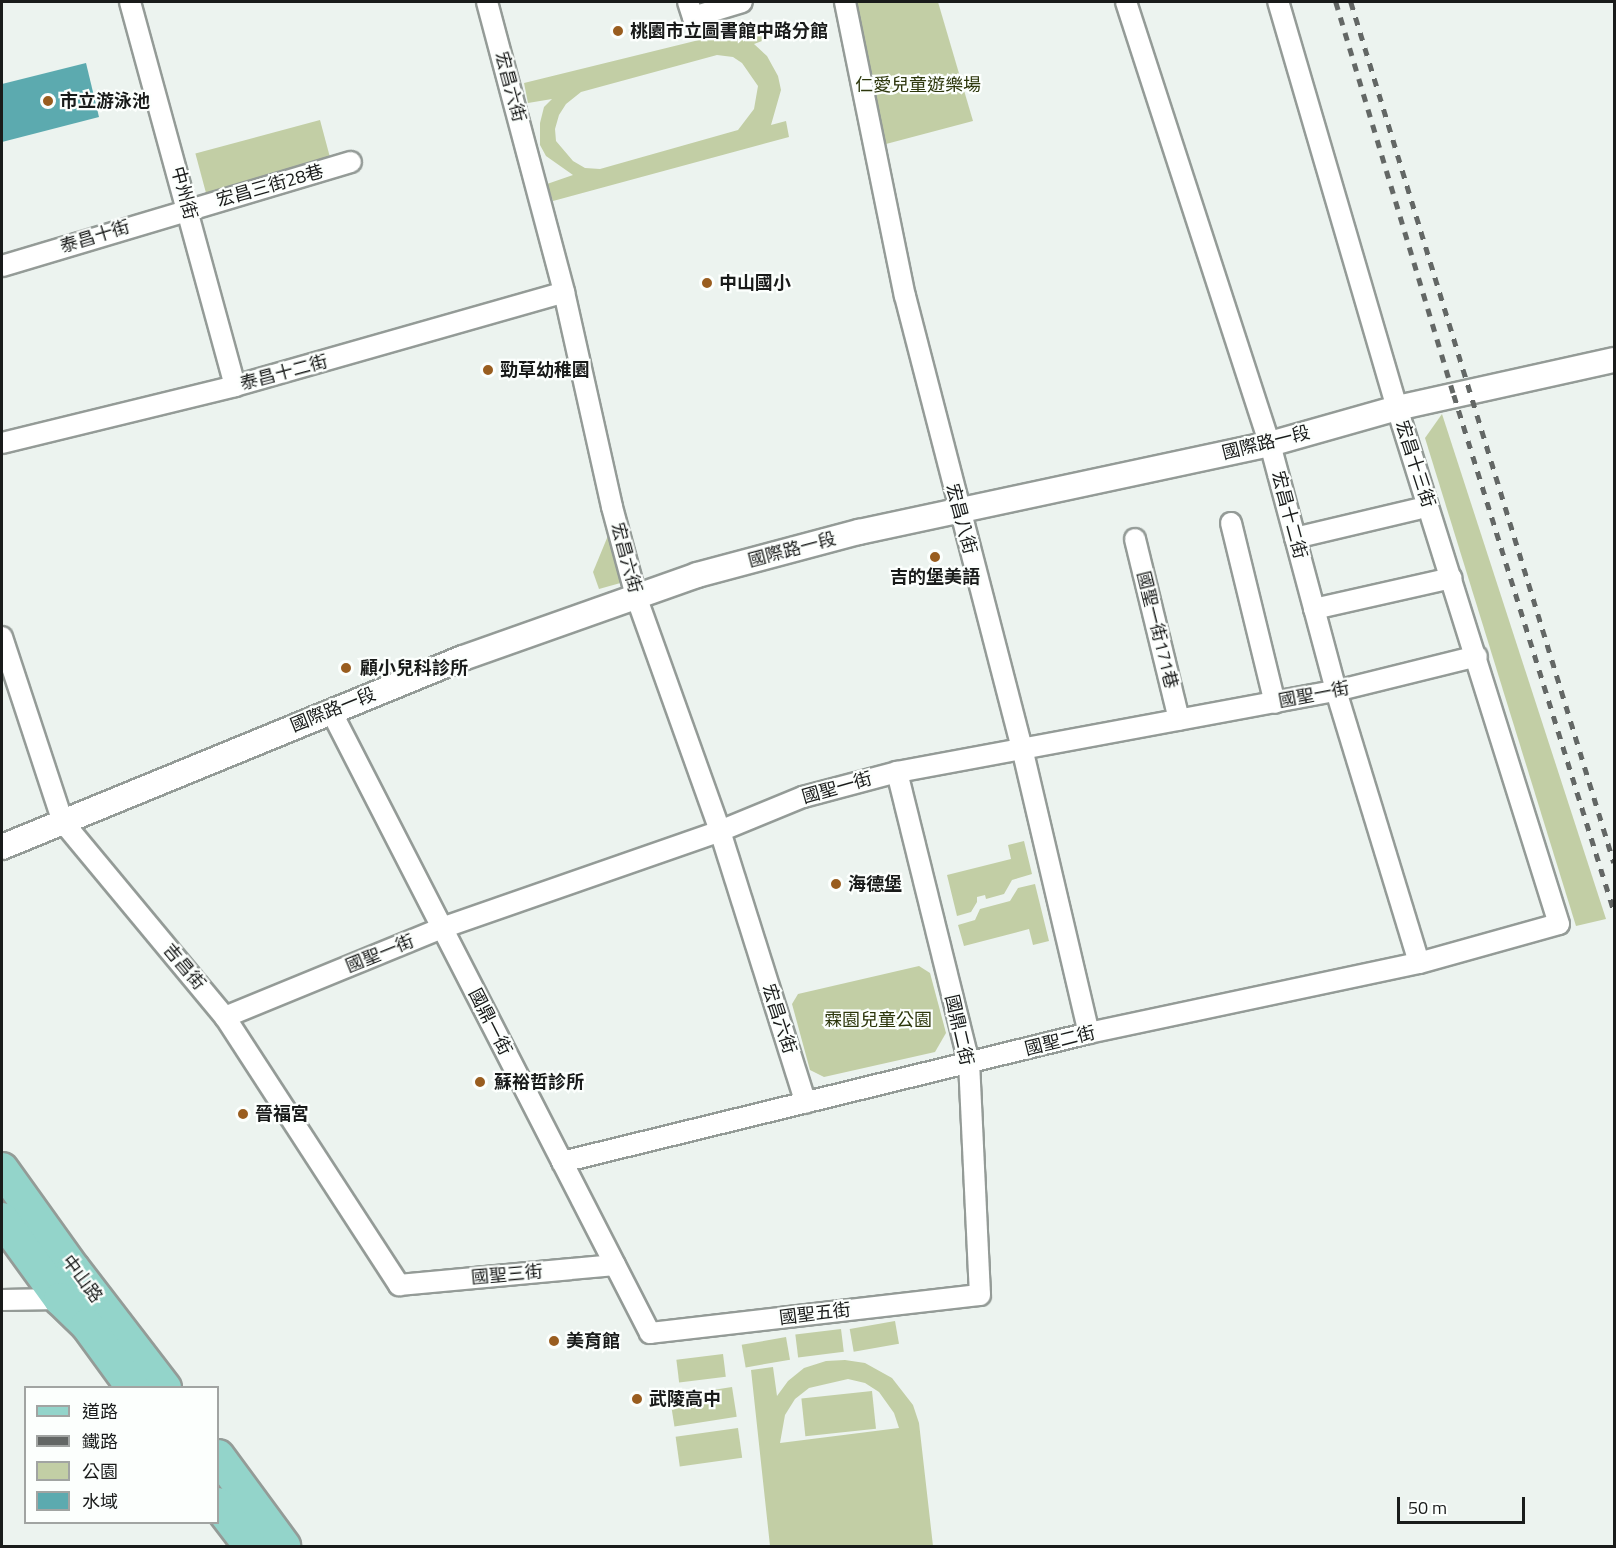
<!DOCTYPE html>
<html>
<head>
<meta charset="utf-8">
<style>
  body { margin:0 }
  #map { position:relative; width:1616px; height:1548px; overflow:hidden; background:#ecf3ef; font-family:"Titillium Web","Noto Sans TC",sans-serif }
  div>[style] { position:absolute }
  .green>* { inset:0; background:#c2cea5; transform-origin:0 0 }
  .water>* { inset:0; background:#5caaaf }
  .roads { filter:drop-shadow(2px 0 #949b97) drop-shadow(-2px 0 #949b97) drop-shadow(0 2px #949b97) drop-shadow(0 -2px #949b97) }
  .minor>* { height:20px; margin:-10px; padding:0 10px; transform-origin:10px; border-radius:10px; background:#fff }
  .tertiary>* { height:24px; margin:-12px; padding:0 12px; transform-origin:12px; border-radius:12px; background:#fff }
  .primary>* { height:32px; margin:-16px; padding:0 16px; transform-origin:16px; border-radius:16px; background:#93d4ca }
  .rail>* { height:4.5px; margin-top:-2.25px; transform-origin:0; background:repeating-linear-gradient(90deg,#636765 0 8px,transparent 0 16px) }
  .dots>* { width:16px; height:16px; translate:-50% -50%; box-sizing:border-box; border:3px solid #fcfffd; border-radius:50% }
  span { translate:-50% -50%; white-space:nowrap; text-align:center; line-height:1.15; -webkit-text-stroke:4.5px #fcfffd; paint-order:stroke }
  .poi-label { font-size:18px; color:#191b1a; font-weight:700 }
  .left { translate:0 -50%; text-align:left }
  .park-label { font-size:18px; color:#2d370c }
  .street-label { font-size:18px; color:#191b1a }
  .frame { position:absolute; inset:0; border:3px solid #191b1a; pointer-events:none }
  .legend { position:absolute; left:24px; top:1386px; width:195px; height:138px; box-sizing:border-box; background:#fcfffd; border:2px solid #a1a4a2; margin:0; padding:8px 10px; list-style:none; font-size:18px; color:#191b1a }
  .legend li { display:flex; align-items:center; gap:12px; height:30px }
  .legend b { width:30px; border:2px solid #a1a4a2 }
  .scale { position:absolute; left:1397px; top:1497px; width:128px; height:27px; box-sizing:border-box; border:3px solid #191b1a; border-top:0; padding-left:8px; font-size:18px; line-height:21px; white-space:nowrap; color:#191b1a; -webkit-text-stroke:4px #fcfffd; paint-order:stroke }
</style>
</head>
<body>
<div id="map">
  <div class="green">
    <i style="clip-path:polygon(855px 2px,938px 2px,973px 121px,886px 144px)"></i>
    <i style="clip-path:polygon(evenodd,760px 25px,765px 40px,754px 44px,767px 56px,778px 76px,781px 90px,771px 125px,786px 121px,789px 137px,553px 201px,547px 184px,573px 175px,546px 156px,540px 145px,540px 123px,544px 107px,552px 99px,528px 103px,524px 83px,760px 25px,717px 55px,733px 57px,742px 63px,758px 86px,754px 109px,738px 130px,600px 169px,585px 168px,573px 161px,556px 141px,555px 129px,559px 115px,566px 104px,581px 92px,717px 55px)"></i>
    <i style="left:320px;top:120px;width:47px;height:129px;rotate:75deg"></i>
    <i style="clip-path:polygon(1442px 414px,1606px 919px,1576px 926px,1425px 438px)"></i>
    <i style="clip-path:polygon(612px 526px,624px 582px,599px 589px,593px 572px)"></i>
    <i style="clip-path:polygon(1024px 841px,1032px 874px,1012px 880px,1004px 894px,986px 899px,985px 895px,977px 897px,977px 902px,971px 912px,957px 916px,947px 875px,1011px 859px,1008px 845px)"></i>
    <i style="clip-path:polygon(1035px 884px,1049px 941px,1033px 945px,1029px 929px,964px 946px,958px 925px,975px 920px,980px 909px,1010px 901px,1018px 888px)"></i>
    <i style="clip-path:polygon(919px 966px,930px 973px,946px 1033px,935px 1052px,824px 1077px,810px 1070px,792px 1004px,798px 994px)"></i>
    <i style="left:895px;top:1321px;width:23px;height:46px;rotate:80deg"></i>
    <i style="left:841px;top:1329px;width:23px;height:46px;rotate:83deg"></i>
    <i style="left:786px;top:1337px;width:23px;height:45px;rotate:80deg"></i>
    <i style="left:723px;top:1354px;width:23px;height:47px;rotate:83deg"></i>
    <i style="clip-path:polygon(evenodd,845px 1360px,865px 1363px,892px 1378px,913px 1405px,919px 1423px,933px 1546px,770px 1546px,751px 1370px,773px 1367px,777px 1396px,788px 1381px,804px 1368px,826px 1361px,845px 1360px,848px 1379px,865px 1383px,879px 1392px,894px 1413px,899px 1428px,780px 1443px,785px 1415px,795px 1399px,809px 1388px,848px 1379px)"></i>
    <i style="left:732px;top:1387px;width:30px;height:63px;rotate:81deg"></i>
    <i style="left:872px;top:1391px;width:38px;height:71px;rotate:84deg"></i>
    <i style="left:738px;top:1428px;width:30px;height:63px;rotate:82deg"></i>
  </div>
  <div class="water">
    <i style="clip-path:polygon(86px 63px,99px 117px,2px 142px,2px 84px)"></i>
  </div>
  <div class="roads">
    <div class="minor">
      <i style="left:130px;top:2px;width:398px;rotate:74.7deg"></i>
      <i style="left:487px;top:2px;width:300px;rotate:75.1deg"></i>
      <i style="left:564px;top:292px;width:220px;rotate:77.4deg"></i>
      <i style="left:612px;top:507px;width:92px;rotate:74.9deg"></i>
      <i style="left:636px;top:596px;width:250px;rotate:70.3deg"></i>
      <i style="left:720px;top:831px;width:285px;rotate:72.5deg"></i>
      <i style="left:688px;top:2px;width:16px;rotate:72deg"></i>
      <i style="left:693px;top:17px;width:51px;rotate:-17deg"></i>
      <i style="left:845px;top:2px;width:300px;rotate:78.5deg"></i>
      <i style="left:905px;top:296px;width:467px;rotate:75.5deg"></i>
      <i style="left:1022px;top:748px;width:293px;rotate:76.8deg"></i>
      <i style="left:1126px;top:2px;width:465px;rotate:72deg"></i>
      <i style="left:1270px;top:444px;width:256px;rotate:75deg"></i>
      <i style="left:1336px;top:691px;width:284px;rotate:73deg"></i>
      <i style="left:2px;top:266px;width:364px;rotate:-16.6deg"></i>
      <i style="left:2px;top:443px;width:240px;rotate:-13.7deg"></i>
      <i style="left:235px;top:386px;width:342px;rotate:-15.9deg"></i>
      <i style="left:1231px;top:523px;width:185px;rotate:76.3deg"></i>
      <i style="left:1295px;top:538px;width:126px;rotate:-13.3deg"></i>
      <i style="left:1135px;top:539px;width:186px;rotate:76.3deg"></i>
      <i style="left:1314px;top:609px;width:141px;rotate:-12.7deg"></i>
      <i style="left:2px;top:637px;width:195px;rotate:71.8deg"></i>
      <i style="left:63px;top:822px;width:254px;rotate:50.3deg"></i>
      <i style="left:225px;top:1017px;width:320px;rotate:57deg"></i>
      <i style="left:399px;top:1285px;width:217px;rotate:-5.3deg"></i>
      <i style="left:331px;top:711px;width:699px;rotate:62.85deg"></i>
      <i style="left:650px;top:1333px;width:332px;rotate:-6.6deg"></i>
      <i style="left:980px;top:1295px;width:232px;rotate:-92.7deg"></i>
      <i style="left:969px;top:1063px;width:300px;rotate:-103.9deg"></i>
      <i style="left:225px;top:1017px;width:235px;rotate:-22.3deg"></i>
      <i style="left:442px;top:928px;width:294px;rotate:-19.2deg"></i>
      <i style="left:720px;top:831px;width:90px;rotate:-22.3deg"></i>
      <i style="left:803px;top:797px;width:97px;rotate:-14.9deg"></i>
      <i style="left:897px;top:772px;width:446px;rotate:-10.5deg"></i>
      <i style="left:1336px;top:691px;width:145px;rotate:-13.9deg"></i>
      <i style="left:562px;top:1162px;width:543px;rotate:-13.75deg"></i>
      <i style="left:1089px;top:1033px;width:337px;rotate:-12deg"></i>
      <i style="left:1419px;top:963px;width:145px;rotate:-15.6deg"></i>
      <i style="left:1559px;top:924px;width:541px;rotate:-107.43deg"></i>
      <i style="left:1397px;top:408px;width:423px;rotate:-106.3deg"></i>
      <i style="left:2px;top:1300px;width:58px;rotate:-1deg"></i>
    </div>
    <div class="tertiary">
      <i style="left:2px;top:847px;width:498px;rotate:-22.3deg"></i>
      <i style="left:463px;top:658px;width:248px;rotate:-19.5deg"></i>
      <i style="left:697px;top:575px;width:168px;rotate:-14.9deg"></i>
      <i style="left:859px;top:532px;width:420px;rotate:-12.1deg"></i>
      <i style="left:1270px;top:444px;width:132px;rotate:-15.8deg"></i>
      <i style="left:1397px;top:408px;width:222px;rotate:-12.5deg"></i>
    </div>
    <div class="primary">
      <i style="left:2px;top:1169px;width:122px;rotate:54.4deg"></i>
      <i style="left:73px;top:1268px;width:151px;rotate:52.5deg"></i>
      <i style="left:2px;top:1219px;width:99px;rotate:54.1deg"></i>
      <i style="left:60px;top:1299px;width:37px;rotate:44deg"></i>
      <i style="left:87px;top:1325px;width:78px;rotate:53.9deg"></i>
      <i style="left:218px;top:1456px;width:112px;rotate:53.7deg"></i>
      <i style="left:218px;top:1504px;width:53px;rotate:52.7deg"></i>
    </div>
  </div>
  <div class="rail">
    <i style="left:1336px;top:2px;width:410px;rotate:73.3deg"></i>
    <i style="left:1454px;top:395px;width:540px;rotate:72.77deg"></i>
    <i style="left:1351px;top:2px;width:900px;rotate:73.01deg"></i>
  </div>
  <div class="dots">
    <i style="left:618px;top:31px;background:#995d1f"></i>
    <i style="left:48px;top:101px;background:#995d1f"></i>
    <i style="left:707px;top:283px;background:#995d1f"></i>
    <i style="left:488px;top:370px;background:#995d1f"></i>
    <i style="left:935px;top:557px;background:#995d1f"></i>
    <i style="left:346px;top:668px;background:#995d1f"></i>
    <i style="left:836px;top:884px;background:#995d1f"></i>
    <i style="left:480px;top:1082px;background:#995d1f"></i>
    <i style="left:243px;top:1114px;background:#995d1f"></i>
    <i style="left:554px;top:1341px;background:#995d1f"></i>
    <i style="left:637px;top:1399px;background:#995d1f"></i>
  </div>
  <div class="poi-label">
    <span class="left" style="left:630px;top:31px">桃園市立圖書館中路分館</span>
    <span class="left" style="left:60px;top:101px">市立游泳池</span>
    <span class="left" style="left:719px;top:283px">中山國小</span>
    <span class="left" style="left:500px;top:370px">勁草幼稚園</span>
    <span style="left:935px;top:577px">吉的堡美語</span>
    <span class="left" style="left:360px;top:668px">顧小兒科診所</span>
    <span class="left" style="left:848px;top:884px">海德堡</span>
    <span class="left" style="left:494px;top:1082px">蘇裕哲診所</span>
    <span class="left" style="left:255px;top:1114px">晉福宮</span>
    <span class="left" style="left:566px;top:1341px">美育館</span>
    <span class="left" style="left:649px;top:1399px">武陵高中</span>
  </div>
  <div class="park-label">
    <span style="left:918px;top:85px">仁愛兒童遊樂場</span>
    <span style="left:878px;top:1020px">霖園兒童公園</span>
  </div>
  <div class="street-label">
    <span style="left:510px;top:87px;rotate:75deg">宏昌六街</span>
    <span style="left:270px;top:186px;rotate:-16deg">宏昌三街28巷</span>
    <span style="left:184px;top:193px;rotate:75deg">中州街</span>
    <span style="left:95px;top:237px;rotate:-17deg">泰昌十街</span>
    <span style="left:284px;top:373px;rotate:-15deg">泰昌十二街</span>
    <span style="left:1266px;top:443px;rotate:-14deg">國際路一段</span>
    <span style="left:1415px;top:464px;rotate:72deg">宏昌十三街</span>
    <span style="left:1289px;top:515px;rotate:75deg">宏昌十二街</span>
    <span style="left:961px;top:519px;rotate:75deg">宏昌八街</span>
    <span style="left:792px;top:550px;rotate:-15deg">國際路一段</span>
    <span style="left:626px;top:558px;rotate:75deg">宏昌六街</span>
    <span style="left:1157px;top:630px;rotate:76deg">國聖一街171巷</span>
    <span style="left:1314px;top:695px;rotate:-11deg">國聖一街</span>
    <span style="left:333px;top:710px;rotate:-22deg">國際路一段</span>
    <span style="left:837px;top:788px;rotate:-16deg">國聖一街</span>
    <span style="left:380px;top:954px;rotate:-22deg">國聖一街</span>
    <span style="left:184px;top:967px;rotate:50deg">吉昌街</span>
    <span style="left:779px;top:1019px;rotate:72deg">宏昌六街</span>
    <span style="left:490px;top:1022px;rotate:63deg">國鼎一街</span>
    <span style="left:959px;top:1030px;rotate:77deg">國鼎二街</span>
    <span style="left:1060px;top:1041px;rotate:-14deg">國聖二街</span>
    <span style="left:507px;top:1275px;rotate:-5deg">國聖三街</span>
    <span style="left:82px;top:1279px;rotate:53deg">中山路</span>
    <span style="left:815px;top:1314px;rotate:-7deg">國聖五街</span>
  </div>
  <div class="frame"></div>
  <ul class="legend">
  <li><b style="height:8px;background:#93d4ca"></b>道路</li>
  <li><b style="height:8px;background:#636765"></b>鐵路</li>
  <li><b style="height:16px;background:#c2cea5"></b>公園</li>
  <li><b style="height:16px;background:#5caaaf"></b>水域</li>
  </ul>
  <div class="scale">50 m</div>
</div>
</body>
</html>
